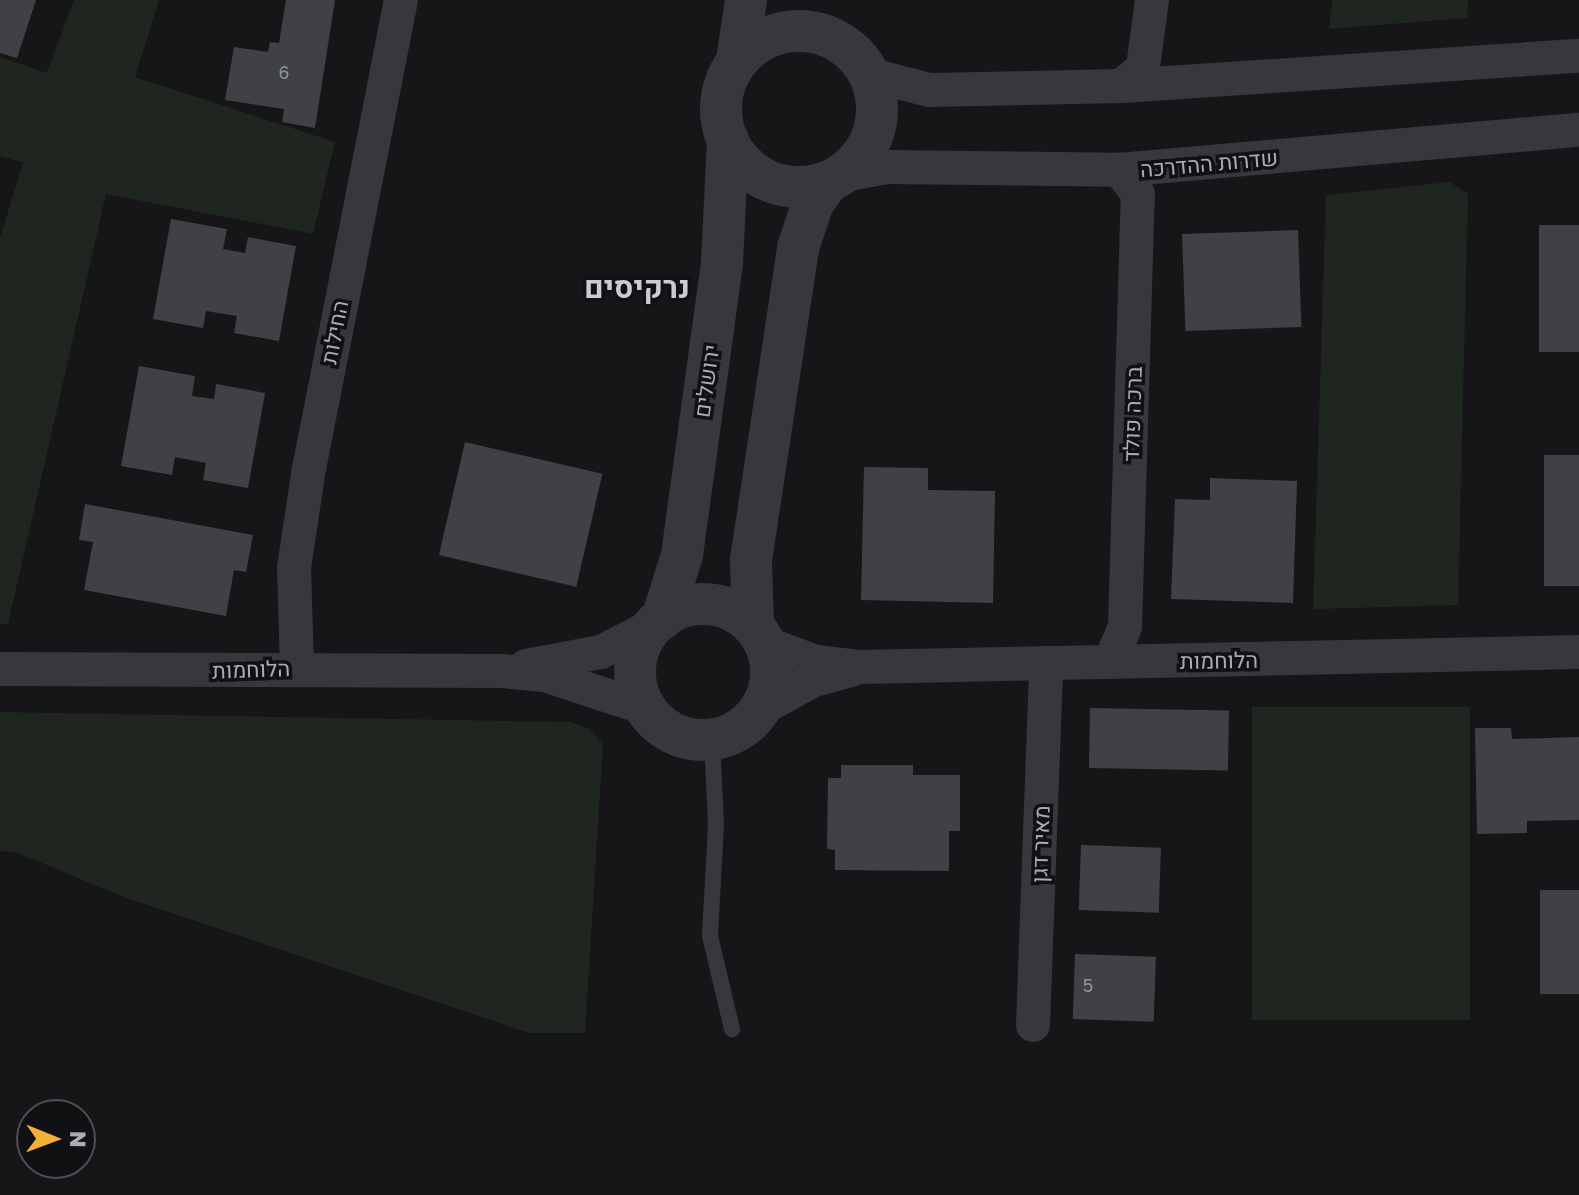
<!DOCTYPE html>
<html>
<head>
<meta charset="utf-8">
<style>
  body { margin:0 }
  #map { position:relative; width:1579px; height:1195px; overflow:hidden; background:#161618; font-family:"Golos Text",Heebo,sans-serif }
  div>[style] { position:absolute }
  .green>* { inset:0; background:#1e261f; transform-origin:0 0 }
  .building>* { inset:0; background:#404145; transform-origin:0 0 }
  .service>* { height:16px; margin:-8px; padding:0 8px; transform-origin:8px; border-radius:8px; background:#37383d }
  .minor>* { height:34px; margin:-17px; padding:0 17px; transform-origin:17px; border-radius:17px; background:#37383d }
  .tertiary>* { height:42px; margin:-21px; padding:0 21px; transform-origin:21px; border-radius:21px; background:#37383d }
  .tertiary>.ring { margin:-21px; padding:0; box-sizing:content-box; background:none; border:42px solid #37383d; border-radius:50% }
  span { translate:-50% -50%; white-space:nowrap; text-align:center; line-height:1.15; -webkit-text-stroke:7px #111113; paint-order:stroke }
  .number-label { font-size:18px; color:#8e929b }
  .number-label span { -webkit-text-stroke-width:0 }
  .street-label { font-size:22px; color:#a8adb8 }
  .district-label { font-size:30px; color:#c9ccd4; font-weight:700 }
  .north { position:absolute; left:16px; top:1099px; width:80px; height:80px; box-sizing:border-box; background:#111113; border:2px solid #4d4f55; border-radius:50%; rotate:91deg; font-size:22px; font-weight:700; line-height:32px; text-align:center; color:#a8adb8 }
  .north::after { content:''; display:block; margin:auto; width:28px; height:36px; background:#f2b134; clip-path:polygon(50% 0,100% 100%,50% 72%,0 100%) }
</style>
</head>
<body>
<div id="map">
  <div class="green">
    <i style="clip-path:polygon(74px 0,159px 0,135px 77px,335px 142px,313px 234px,106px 194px,8px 624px,0 624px,0 238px,23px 163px,0 156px,0 57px,47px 73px)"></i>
    <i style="clip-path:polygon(1332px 0,1468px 0,1467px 18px,1329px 29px)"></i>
    <i style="clip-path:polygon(1450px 182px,1468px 194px,1458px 605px,1313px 609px,1326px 195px)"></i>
    <i style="left:1252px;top:707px;width:218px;height:313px"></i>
    <i style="clip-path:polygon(0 712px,570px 722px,588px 728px,603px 744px,585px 1033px,529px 1033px,127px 898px,15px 852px,0 851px)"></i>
  </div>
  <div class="building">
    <i style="clip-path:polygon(0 0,36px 0,17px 58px,0 53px)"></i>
    <i style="clip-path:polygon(286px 0,335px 0,315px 128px,282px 122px,284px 109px,225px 100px,234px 47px,268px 52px,270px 42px,279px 43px)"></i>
    <i style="clip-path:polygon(171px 219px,227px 229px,223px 249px,245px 253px,248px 237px,296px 246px,279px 341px,234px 333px,237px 316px,206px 311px,203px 328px,153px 319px)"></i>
    <i style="left:1579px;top:225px;width:127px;height:40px;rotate:90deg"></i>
    <i style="left:1298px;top:230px;width:97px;height:116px;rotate:88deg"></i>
    <i style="clip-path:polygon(139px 366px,195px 376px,192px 396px,214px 399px,216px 384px,265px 393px,248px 488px,203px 480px,206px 463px,175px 457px,172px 475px,121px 466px)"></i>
    <i style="left:465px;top:442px;width:141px;height:116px;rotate:13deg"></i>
    <i style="left:1579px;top:455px;width:131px;height:35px;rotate:90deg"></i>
    <i style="clip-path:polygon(864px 467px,928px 468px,928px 490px,995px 491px,993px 603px,861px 600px)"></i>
    <i style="clip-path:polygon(1210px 478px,1297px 481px,1293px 603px,1171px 599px,1175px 499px,1210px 500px)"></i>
    <i style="clip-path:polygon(85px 504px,253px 535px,246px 572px,234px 570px,226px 616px,84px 590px,93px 542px,79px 540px)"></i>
    <i style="left:1090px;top:708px;width:139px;height:60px;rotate:1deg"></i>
    <i style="clip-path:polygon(1475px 728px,1511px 728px,1512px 739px,1579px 737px,1579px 820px,1527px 821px,1527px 833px,1477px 834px)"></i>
    <i style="clip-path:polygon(841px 765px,913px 765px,913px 775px,960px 775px,960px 831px,949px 831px,949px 871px,835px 870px,835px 850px,827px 849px,828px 778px,841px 778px)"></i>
    <i style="left:1081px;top:845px;width:80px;height:65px;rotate:2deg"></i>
    <i style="left:1579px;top:890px;width:104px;height:39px;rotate:90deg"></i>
    <i style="left:1075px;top:954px;width:81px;height:65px;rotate:2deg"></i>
  </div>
  <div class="service">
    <i style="left:712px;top:739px;width:85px;rotate:87.3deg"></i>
    <i style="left:716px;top:824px;width:112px;rotate:93.1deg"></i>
    <i style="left:710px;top:936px;width:96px;rotate:76.7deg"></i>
  </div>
  <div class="minor">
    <i style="left:871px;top:75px;width:60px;rotate:14.5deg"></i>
    <i style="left:929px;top:90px;width:193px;rotate:-1.2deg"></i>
    <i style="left:1122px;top:86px;width:458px;rotate:-3.8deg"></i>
    <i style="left:1122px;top:86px;width:28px;rotate:-42deg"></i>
    <i style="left:1143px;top:67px;width:68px;rotate:-82.3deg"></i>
    <i style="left:838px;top:176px;width:50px;rotate:-10.4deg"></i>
    <i style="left:887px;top:167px;width:232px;rotate:0.7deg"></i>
    <i style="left:1119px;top:170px;width:462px;rotate:-5deg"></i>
    <i style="left:765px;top:643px;width:54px;rotate:20.4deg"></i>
    <i style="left:816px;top:662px;width:43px;rotate:6.6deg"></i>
    <i style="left:859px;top:667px;width:720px;rotate:-1.19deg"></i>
    <i style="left:1110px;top:662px;width:39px;rotate:-67deg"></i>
    <i style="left:1125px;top:626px;width:432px;rotate:-88.3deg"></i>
    <i style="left:1138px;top:194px;width:31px;rotate:-128deg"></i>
    <i style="left:526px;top:666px;width:76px;rotate:-10.6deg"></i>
    <i style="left:601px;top:652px;width:59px;rotate:-27deg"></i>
    <i style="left:297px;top:668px;width:100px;rotate:-91.7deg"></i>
    <i style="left:294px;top:568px;width:95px;rotate:-81.5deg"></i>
    <i style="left:308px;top:474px;width:483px;rotate:-78.9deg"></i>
    <i style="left:0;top:669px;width:502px;rotate:0.23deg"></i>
    <i style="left:502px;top:671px;width:43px;rotate:5.3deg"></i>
    <i style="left:545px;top:675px;width:105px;rotate:18.3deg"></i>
    <i style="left:761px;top:709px;width:60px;rotate:-28.7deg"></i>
    <i style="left:814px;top:680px;width:38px;rotate:-15deg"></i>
    <i style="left:1033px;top:1025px;width:362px;rotate:-87.9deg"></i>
  </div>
  <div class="tertiary">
    <i class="ring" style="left:721px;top:31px;width:114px;height:114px"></i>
    <i style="left:737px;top:61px;width:62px;rotate:-81.6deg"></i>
    <i class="ring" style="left:635px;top:604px;width:94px;height:94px"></i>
    <i style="left:662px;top:619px;width:67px;rotate:-72.6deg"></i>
    <i style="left:682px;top:555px;width:295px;rotate:-82.2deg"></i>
    <i style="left:722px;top:263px;width:123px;rotate:-87.2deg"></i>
    <i style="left:753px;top:625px;width:65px;rotate:-91.8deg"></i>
    <i style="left:751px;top:560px;width:316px;rotate:-81.4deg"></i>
    <i style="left:798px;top:248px;width:47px;rotate:-71.6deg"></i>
    <i style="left:813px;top:203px;width:27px;rotate:-54deg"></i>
  </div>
  <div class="number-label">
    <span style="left:284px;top:72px">6</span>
    <span style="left:1088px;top:985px">5</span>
  </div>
  <div class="street-label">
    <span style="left:1209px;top:163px;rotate:-5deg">שדרות ההדרכה</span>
    <span style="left:334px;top:332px;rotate:-79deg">החילות</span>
    <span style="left:706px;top:381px;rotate:-82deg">ירושלים</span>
    <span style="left:1132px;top:414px;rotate:-88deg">ברכה פולד</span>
    <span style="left:1219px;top:660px;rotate:-1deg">הלוחמות</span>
    <span style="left:251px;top:669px;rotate:-2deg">הלוחמות</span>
    <span style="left:1040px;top:844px;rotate:-88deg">מאיר דגן</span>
  </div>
  <div class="district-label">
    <span style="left:637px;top:287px">נרקיסים</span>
  </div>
  <div class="north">N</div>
</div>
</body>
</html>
